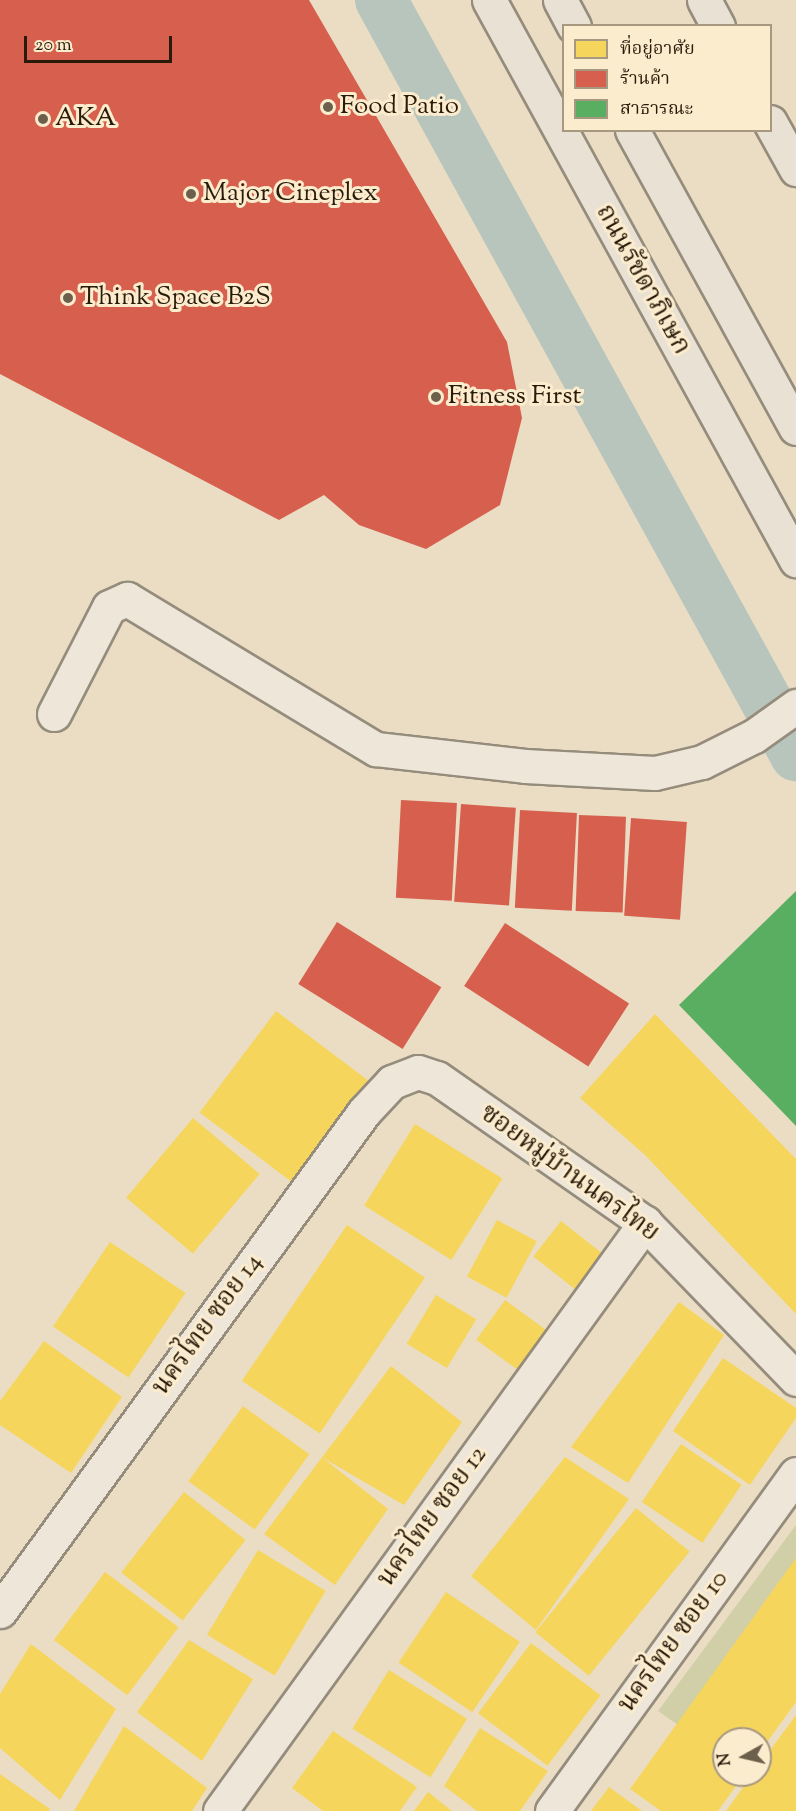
<!DOCTYPE html>
<html>
<head>
<meta charset="utf-8">
<style>
  body { margin:0 }
  #map { position:relative; width:796px; height:1811px; overflow:hidden; background:#eaddc4; font-family:"Sorts Mill Goudy","Noto Serif Thai",serif }
  div>[style] { position:absolute }
  .green>* { inset:0; background:#d0cfa7 }
  .homes>* { inset:0; background:#f6d55c; transform-origin:0 0 }
  .shops>* { inset:0; background:#d6604d; transform-origin:0 0 }
  .public>* { inset:0; background:#5aae61 }
  .canal>* { height:52px; margin:-26px; padding:0 26px; transform-origin:26px; border-radius:26px; background:#b8c5bc }
  .roads { filter:drop-shadow(2px 0 #958c7c) drop-shadow(-2px 0 #958c7c) drop-shadow(0 2px #958c7c) drop-shadow(0 -2px #958c7c) }
  .minor>* { height:33px; margin:-16.5px; padding:0 16.5px; transform-origin:16.5px; border-radius:16.5px; background:#ede6d9 }
  .major>* { height:33px; margin:-16.5px; padding:0 16.5px; transform-origin:16.5px; border-radius:16.5px; background:#e9e1d3 }
  .highway>* { height:33px; margin:-16.5px; padding:0 16.5px; transform-origin:16.5px; border-radius:16.5px; background:#e9e1d3 }
  .dots>* { width:16px; height:16px; translate:-50% -50%; box-sizing:border-box; border:3px solid #fcecce; border-radius:50% }
  span { translate:-50% -50%; white-space:nowrap; text-align:center; line-height:1.15; -webkit-text-stroke:6px #fcecce; paint-order:stroke }
  .poi-label { font-size:26px; color:#281b0a }
  .left { translate:0 -50%; text-align:left }
  .street-label { font-size:26px; color:#281b0a }
  .legend { position:absolute; left:562px; top:24px; width:210px; height:108px; box-sizing:border-box; background:#fcecce; border:2px solid #a79880; margin:0; padding:8px 10px; list-style:none; font-size:18px; color:#281b0a }
  .legend li { display:flex; align-items:center; gap:12px; height:30px }
  .legend b { width:30px; border:2px solid #a79880 }
  .north { position:absolute; left:712px; top:1727px; width:60px; height:60px; box-sizing:border-box; background:#fcecce; border:2px solid #a79880; border-radius:50%; rotate:262deg; font-size:16px; font-weight:700; line-height:24px; text-align:center; color:#281b0a }
  .north::after { content:''; display:block; margin:auto; width:21px; height:27px; background:#6c5f4b; clip-path:polygon(50% 0,100% 100%,50% 72%,0 100%) }
  .scale { position:absolute; left:24px; top:36px; width:148px; height:27px; box-sizing:border-box; border:3px solid #281b0a; border-top:0; padding-left:8px; font-size:18px; line-height:21px; white-space:nowrap; color:#281b0a; -webkit-text-stroke:4px #fcecce; paint-order:stroke }
</style>
</head>
<body>
<div id="map">
  <div class="green">
    <i style="clip-path:polygon(796px 1525px,796px 1576px,688px 1732px,658px 1711px)"></i>
  </div>
  <div class="homes">
    <i style="left:276px;top:1011px;width:115px;height:127px;rotate:37deg"></i>
    <i style="clip-path:polygon(655px 1014px,796px 1159px,796px 1314px,645px 1155px,580px 1098px)"></i>
    <i style="left:193px;top:1118px;width:87px;height:104px;rotate:40deg"></i>
    <i style="left:415px;top:1124px;width:103px;height:96px;rotate:32deg"></i>
    <i style="left:497px;top:1220px;width:45px;height:64px;rotate:28deg"></i>
    <i style="left:561px;top:1221px;width:56px;height:45px;rotate:38deg"></i>
    <i style="left:347px;top:1225px;width:94px;height:188px;rotate:34deg"></i>
    <i style="left:110px;top:1242px;width:91px;height:102px;rotate:34deg"></i>
    <i style="left:436px;top:1295px;width:47px;height:57px;rotate:31deg"></i>
    <i style="left:505px;top:1300px;width:56px;height:49px;rotate:36deg"></i>
    <i style="clip-path:polygon(679px 1302px,724px 1335px,628px 1483px,571px 1447px)"></i>
    <i style="clip-path:polygon(44px 1341px,122px 1397px,71px 1473px,0 1425px,0 1401px)"></i>
    <i style="clip-path:polygon(723px 1358px,796px 1408px,796px 1418px,750px 1485px,673px 1431px)"></i>
    <i style="clip-path:polygon(391px 1366px,462px 1422px,404px 1505px,323px 1458px,388px 1509px,335px 1585px,264px 1534px)"></i>
    <i style="left:243px;top:1406px;width:82px;height:93px;rotate:36deg"></i>
    <i style="left:681px;top:1444px;width:73px;height:70px;rotate:34deg"></i>
    <i style="clip-path:polygon(565px 1457px,629px 1499px,536px 1630px,471px 1576px)"></i>
    <i style="left:184px;top:1492px;width:78px;height:102px;rotate:38deg"></i>
    <i style="left:636px;top:1508px;width:69px;height:160px;rotate:39deg"></i>
    <i style="left:258px;top:1550px;width:79px;height:99px;rotate:31deg"></i>
    <i style="clip-path:polygon(796px 1558px,796px 1702px,760px 1752px,760px 1739px,724px 1739px,724px 1775px,744px 1775px,718px 1811px,661px 1811px,630px 1789px)"></i>
    <i style="left:105px;top:1572px;width:92px;height:85px;rotate:37deg"></i>
    <i style="left:446px;top:1592px;width:89px;height:85px;rotate:34deg"></i>
    <i style="clip-path:polygon(189px 1640px,253px 1679px,202px 1761px,137px 1712px)"></i>
    <i style="left:531px;top:1643px;width:87px;height:88px;rotate:37deg"></i>
    <i style="clip-path:polygon(31px 1644px,116px 1709px,60px 1800px,0 1748px,0 1694px)"></i>
    <i style="left:389px;top:1670px;width:92px;height:69px;rotate:32deg"></i>
    <i style="clip-path:polygon(796px 1715px,796px 1811px,726px 1811px,752px 1775px,760px 1775px,760px 1764px)"></i>
    <i style="clip-path:polygon(124px 1726px,207px 1788px,192px 1811px,74px 1811px)"></i>
    <i style="clip-path:polygon(480px 1728px,548px 1771px,520px 1811px,477px 1811px,444px 1786px)"></i>
    <i style="clip-path:polygon(333px 1731px,417px 1787px,400px 1811px,323px 1811px,292px 1788px)"></i>
    <i style="clip-path:polygon(0 1774px,50px 1809px,49px 1811px,0 1811px)"></i>
    <i style="clip-path:polygon(609px 1787px,642px 1811px,591px 1811px)"></i>
    <i style="clip-path:polygon(428px 1792px,452px 1811px,414px 1811px)"></i>
  </div>
  <div class="shops">
    <i style="clip-path:polygon(0 0,309px 0,507px 342px,522px 418px,500px 505px,426px 549px,359px 525px,324px 495px,279px 520px,0 374px)"></i>
    <i style="left:401px;top:800px;width:56px;height:98px;rotate:3deg"></i>
    <i style="left:461px;top:804px;width:55px;height:98px;rotate:4deg"></i>
    <i style="left:520px;top:810px;width:57px;height:98px;rotate:3deg"></i>
    <i style="left:579px;top:815px;width:47px;height:96px;rotate:2deg"></i>
    <i style="left:631px;top:818px;width:56px;height:98px;rotate:4deg"></i>
    <i style="left:337px;top:922px;width:123px;height:73px;rotate:32deg"></i>
    <i style="left:505px;top:923px;width:148px;height:75px;rotate:33deg"></i>
  </div>
  <div class="public">
    <i style="clip-path:polygon(796px 891px,796px 1126px,679px 1005px)"></i>
  </div>
  <div class="canal">
    <i style="left:381px;top:0;width:862px;rotate:61.2deg"></i>
  </div>
  <div class="roads">
    <div class="minor">
      <i style="left:54px;top:714px;width:120px;rotate:-62.8deg"></i>
      <i style="left:109px;top:607px;width:20px;rotate:-24deg"></i>
      <i style="left:127px;top:599px;width:291px;rotate:31.1deg"></i>
      <i style="left:376px;top:749px;width:150px;rotate:6.5deg"></i>
      <i style="left:525px;top:766px;width:130px;rotate:3.1deg"></i>
      <i style="left:655px;top:773px;width:48px;rotate:-13.2deg"></i>
      <i style="left:702px;top:762px;width:58px;rotate:-26.6deg"></i>
      <i style="left:754px;top:736px;width:52px;rotate:-35.5deg"></i>
      <i style="left:0;top:1611px;width:618px;rotate:-53.89deg"></i>
      <i style="left:364px;top:1112px;width:41px;rotate:-47deg"></i>
      <i style="left:392px;top:1082px;width:28px;rotate:-21deg"></i>
      <i style="left:418px;top:1072px;width:20px;rotate:18deg"></i>
      <i style="left:437px;top:1078px;width:254px;rotate:34.9deg"></i>
      <i style="left:645px;top:1223px;width:217px;rotate:45.9deg"></i>
      <i style="left:220px;top:1811px;width:726px;rotate:-54.14deg"></i>
      <i style="left:552px;top:1811px;width:416px;rotate:-54.1deg"></i>
    </div>
    <div class="major">
      <i style="left:489px;top:0;width:639px;rotate:61.27deg"></i>
      <i style="left:560px;top:0;width:30px;rotate:62deg"></i>
      <i style="left:632px;top:130px;width:340px;rotate:61.2deg"></i>
    </div>
    <div class="highway">
      <i style="left:704px;top:0;width:30px;rotate:62deg"></i>
      <i style="left:770px;top:122px;width:54px;rotate:61deg"></i>
    </div>
  </div>
  <div class="dots">
    <i style="left:328px;top:107px;background:#6c5f4b"></i>
    <i style="left:43px;top:119px;background:#6c5f4b"></i>
    <i style="left:191px;top:194px;background:#6c5f4b"></i>
    <i style="left:68px;top:298px;background:#6c5f4b"></i>
    <i style="left:436px;top:397px;background:#6c5f4b"></i>
  </div>
  <div class="poi-label">
    <span class="left" style="left:340px;top:107px">Food Patio</span>
    <span class="left" style="left:55px;top:119px">AKA</span>
    <span class="left" style="left:203px;top:194px">Major Cineplex</span>
    <span class="left" style="left:80px;top:298px">Think Space B2S</span>
    <span class="left" style="left:448px;top:397px">Fitness First</span>
  </div>
  <div class="street-label">
    <span style="left:642px;top:280px;rotate:61deg">ถนนรัชดาภิเษก</span>
    <span style="left:569px;top:1174px;rotate:36deg">ซอยหมู่บ้านนครไทย</span>
    <span style="left:208px;top:1325px;rotate:-54deg">นครไทย ซอย 14</span>
    <span style="left:433px;top:1517px;rotate:-54deg">นครไทย ซอย 12</span>
    <span style="left:674px;top:1642px;rotate:-54deg">นครไทย ซอย 10</span>
  </div>
  <ul class="legend">
  <li><b style="height:16px;background:#f6d55c"></b>ที่อยู่อาศัย</li>
  <li><b style="height:16px;background:#d6604d"></b>ร้านค้า</li>
  <li><b style="height:16px;background:#5aae61"></b>สาธารณะ</li>
  </ul>
  <div class="north">N</div>
  <div class="scale">20 m</div>
</div>
</body>
</html>
